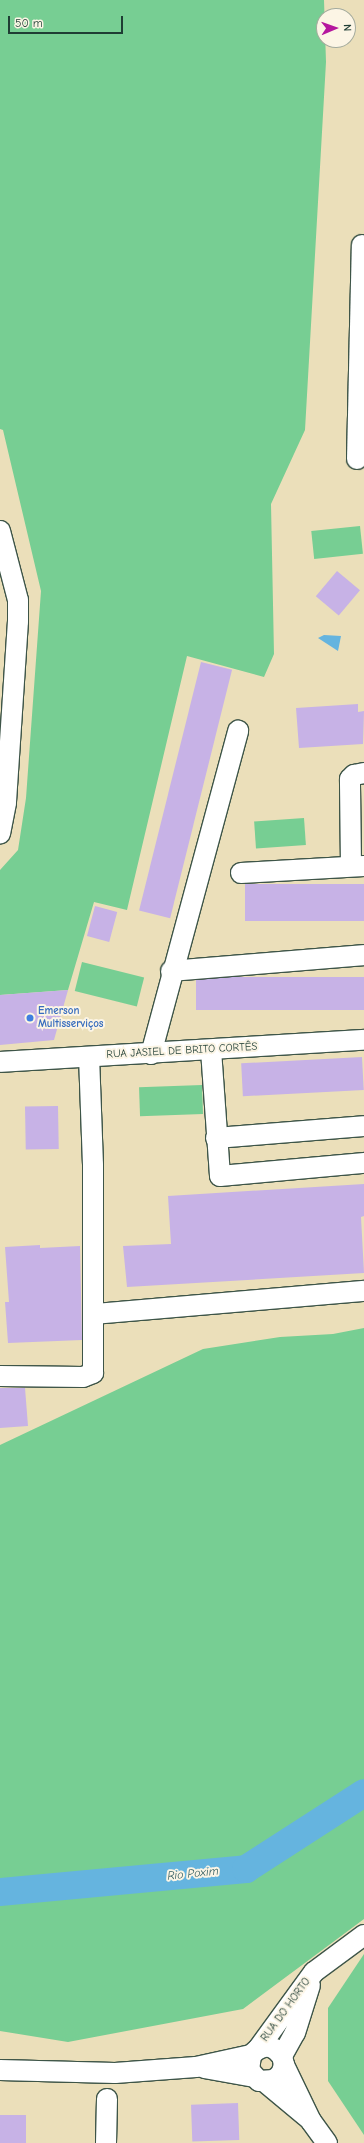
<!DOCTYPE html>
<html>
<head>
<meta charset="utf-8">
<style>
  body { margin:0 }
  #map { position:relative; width:364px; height:2143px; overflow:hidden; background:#ebdfba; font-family:"Comic Neue",sans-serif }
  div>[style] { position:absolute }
  .green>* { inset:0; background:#77ce93; transform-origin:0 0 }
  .water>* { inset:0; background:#65b4df }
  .river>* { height:28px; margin:-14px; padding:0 14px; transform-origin:14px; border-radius:14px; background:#65b4df }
  .building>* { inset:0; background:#c7b2e6; transform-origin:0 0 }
  .roads { filter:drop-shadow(1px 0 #3e5548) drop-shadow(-1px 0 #3e5548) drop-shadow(0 1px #3e5548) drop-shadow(0 -1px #3e5548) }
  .minor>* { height:20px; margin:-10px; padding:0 10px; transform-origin:10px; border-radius:10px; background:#fff }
  .dots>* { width:11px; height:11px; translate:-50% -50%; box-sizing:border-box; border:2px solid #fcf5e5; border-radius:50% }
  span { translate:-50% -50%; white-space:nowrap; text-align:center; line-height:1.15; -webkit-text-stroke:4px #fcf5e5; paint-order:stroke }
  .shop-label { font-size:11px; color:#366cbe; font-weight:700 }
  .left { translate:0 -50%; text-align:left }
  .street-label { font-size:11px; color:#1f3d34 }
  .water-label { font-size:12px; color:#305b5f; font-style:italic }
  .north { position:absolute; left:316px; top:8px; width:40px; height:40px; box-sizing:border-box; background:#fcf5e5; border:1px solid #a4ab9e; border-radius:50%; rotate:88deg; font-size:11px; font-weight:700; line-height:16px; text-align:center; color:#1f3d34 }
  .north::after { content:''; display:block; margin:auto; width:14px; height:18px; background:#b5179e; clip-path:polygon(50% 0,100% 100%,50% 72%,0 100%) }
  .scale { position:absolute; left:8px; top:16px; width:115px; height:18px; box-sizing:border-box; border:2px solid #1f3d34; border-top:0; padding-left:5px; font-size:12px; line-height:14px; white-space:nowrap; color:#1f3d34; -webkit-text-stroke:3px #fcf5e5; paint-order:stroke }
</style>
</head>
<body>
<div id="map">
  <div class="green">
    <i style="clip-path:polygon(0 0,324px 0,326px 62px,305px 430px,271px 504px,274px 654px,264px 677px,187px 656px,127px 910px,94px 902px,68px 990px,0 995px,0 870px,18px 850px,26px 798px,41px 591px,3px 430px,0 429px)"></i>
    <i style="left:360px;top:526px;width:28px;height:49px;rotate:84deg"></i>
    <i style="left:304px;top:818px;width:27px;height:50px;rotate:86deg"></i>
    <i style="left:82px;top:962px;width:64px;height:30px;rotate:14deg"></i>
    <i style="left:202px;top:1085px;width:29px;height:63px;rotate:88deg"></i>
    <i style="clip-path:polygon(364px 1328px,364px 1919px,243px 2009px,68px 2042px,0 2031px,0 1445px,203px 1349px,280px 1337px,333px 1334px)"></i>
    <i style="clip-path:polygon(364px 1954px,364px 2135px,328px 2081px,328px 2008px)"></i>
  </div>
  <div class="water">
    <i style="clip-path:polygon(324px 635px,341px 636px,338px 651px,318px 638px)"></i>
  </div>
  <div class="river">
    <i style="left:0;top:1892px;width:247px;rotate:-5.3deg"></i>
    <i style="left:246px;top:1869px;width:140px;rotate:-32.8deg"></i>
  </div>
  <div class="building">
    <i style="left:337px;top:571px;width:30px;height:33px;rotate:40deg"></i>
    <i style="left:201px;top:662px;width:32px;height:256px;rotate:14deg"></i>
    <i style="clip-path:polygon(358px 704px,358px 712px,364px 711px,363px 744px,299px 748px,296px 708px)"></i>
    <i style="left:364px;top:884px;width:37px;height:119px;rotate:90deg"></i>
    <i style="left:95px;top:906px;width:23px;height:31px;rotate:15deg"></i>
    <i style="left:364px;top:977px;width:33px;height:168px;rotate:90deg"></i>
    <i style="clip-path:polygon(68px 990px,54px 1040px,0 1045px,0 995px)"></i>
    <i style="left:362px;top:1057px;width:33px;height:121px;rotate:87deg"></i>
    <i style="left:58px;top:1106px;width:43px;height:33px;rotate:89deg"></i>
    <i style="clip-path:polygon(364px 1184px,364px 1216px,361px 1217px,364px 1273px,127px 1287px,123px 1246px,171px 1244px,168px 1196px)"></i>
    <i style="clip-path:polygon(40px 1245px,40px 1248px,80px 1246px,82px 1340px,8px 1343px,5px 1302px,9px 1302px,5px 1247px)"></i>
    <i style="clip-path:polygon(0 1388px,25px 1388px,28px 1426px,0 1428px)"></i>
    <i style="left:238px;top:2103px;width:37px;height:47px;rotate:88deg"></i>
    <i style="left:0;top:2115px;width:26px;height:28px"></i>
  </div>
  <div class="roads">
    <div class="minor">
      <i style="left:357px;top:459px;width:214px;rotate:-88.7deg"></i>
      <i style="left:0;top:531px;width:71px;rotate:75.4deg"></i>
      <i style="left:18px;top:600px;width:21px;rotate:90deg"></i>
      <i style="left:18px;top:621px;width:182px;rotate:93.8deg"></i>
      <i style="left:6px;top:803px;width:31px;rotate:101deg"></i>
      <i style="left:351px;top:866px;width:87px;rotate:-90.7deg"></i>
      <i style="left:350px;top:779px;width:6px;rotate:-45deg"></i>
      <i style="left:354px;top:775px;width:10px;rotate:-11deg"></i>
      <i style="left:241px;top:873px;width:123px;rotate:-3.3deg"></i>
      <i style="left:171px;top:971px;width:194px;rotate:-4.7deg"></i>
      <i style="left:211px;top:1050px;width:126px;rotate:85.9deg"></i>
      <i style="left:220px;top:1176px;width:145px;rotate:-5.2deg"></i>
      <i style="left:151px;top:1054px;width:335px;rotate:-74.9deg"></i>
      <i style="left:0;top:1062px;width:365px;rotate:-3.5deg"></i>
      <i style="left:216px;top:1138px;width:148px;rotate:-4.6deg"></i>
      <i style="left:94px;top:1314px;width:271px;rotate:-4.9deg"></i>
      <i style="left:0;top:1376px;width:83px;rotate:0.7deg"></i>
      <i style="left:83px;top:1377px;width:11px;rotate:-22deg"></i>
      <i style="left:93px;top:1373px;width:208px;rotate:-90deg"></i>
      <i style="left:93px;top:1165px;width:108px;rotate:-92.1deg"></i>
      <i style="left:258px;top:2049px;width:95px;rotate:-54deg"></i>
      <i style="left:314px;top:1972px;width:62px;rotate:-36.5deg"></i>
      <i style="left:282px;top:2056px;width:26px;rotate:-61deg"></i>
      <i style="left:295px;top:2033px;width:50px;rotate:-72.6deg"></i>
      <i style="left:284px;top:2065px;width:62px;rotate:64.3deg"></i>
      <i style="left:311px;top:2121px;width:27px;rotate:54deg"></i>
      <i style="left:204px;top:2068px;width:51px;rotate:10.2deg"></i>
      <i style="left:0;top:2070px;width:115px;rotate:1.5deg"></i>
      <i style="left:115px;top:2073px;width:81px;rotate:-4.2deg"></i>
      <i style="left:196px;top:2067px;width:56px;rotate:-12.3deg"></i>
      <i style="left:251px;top:2055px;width:9px;rotate:-41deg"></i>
      <i style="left:258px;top:2049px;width:9px;rotate:-18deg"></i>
      <i style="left:267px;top:2046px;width:9px;rotate:21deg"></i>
      <i style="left:275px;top:2049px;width:10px;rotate:45deg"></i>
      <i style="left:282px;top:2056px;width:9px;rotate:77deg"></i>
      <i style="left:284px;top:2065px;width:9px;rotate:108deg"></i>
      <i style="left:281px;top:2074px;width:9px;rotate:139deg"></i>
      <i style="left:274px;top:2080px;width:15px;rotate:176deg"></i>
      <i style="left:259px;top:2081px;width:15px;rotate:-132deg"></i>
      <i style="left:249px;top:2070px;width:15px;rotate:-82deg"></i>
      <i style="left:265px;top:2082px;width:56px;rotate:39.9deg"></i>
      <i style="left:106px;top:2143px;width:44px;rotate:-88.7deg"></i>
    </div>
  </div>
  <div class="dots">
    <i style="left:30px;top:1018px;background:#3f7fe0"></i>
  </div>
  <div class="shop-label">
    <span class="left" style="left:38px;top:1018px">Emerson<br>Multisserviços</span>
  </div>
  <div class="street-label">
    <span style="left:182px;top:1051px;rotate:-3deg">RUA JASIEL DE BRITO CORTÊS</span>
    <span style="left:286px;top:2010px;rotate:-54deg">RUA DO HORTO</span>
  </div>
  <div class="water-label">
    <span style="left:193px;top:1874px;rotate:-6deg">Rio Poxim</span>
  </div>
  <div class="north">N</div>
  <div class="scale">50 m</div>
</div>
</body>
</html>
